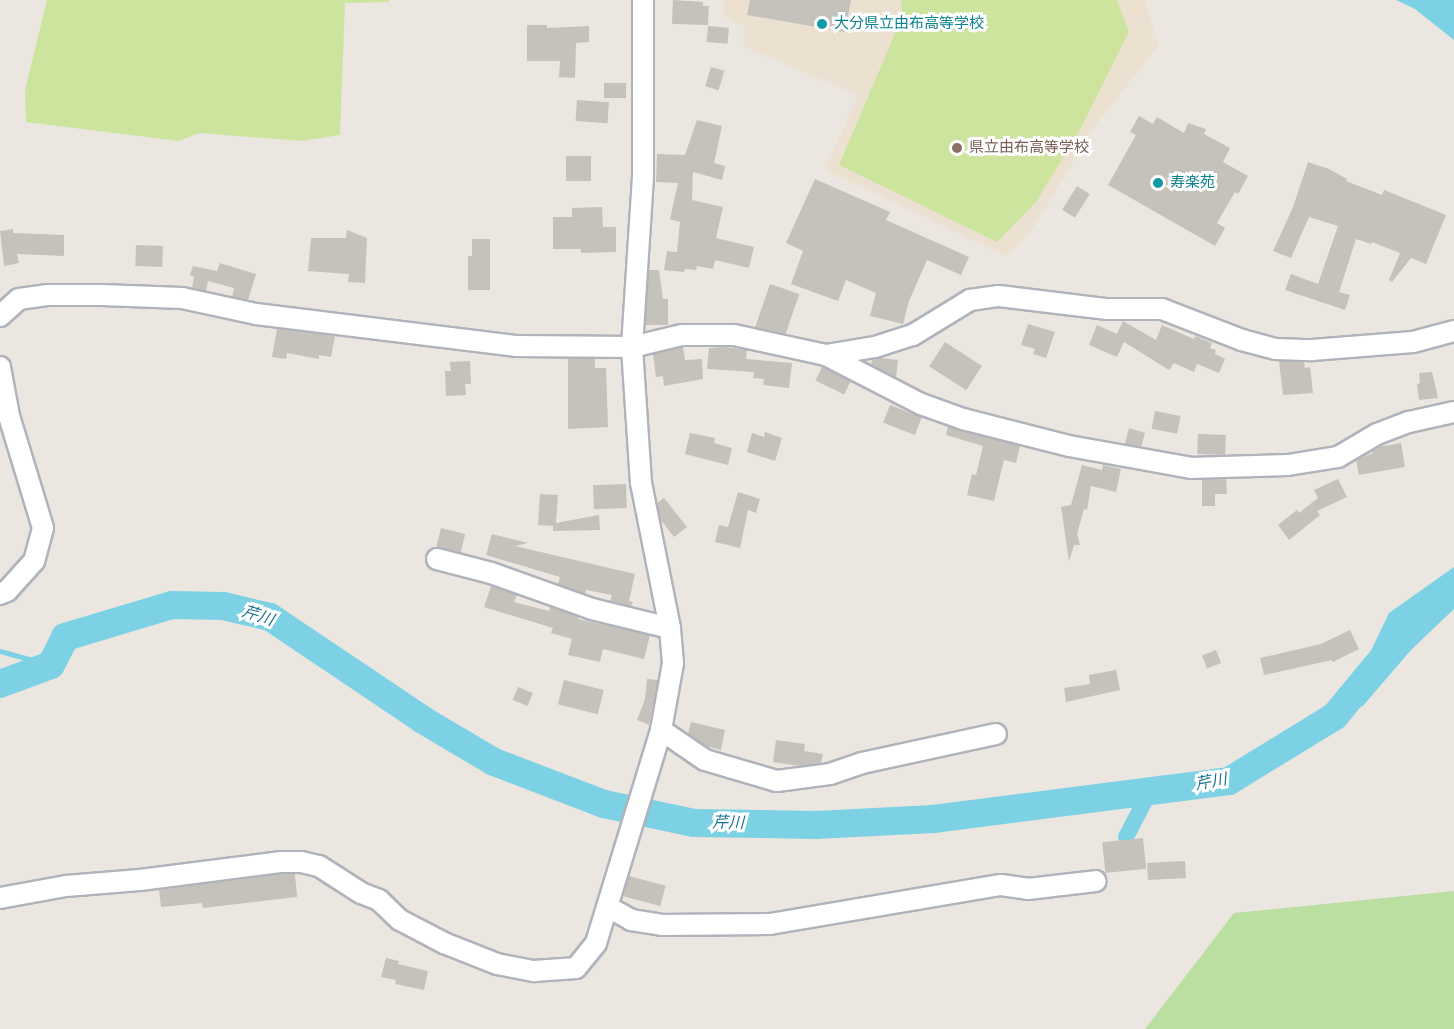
<!DOCTYPE html>
<html>
<head>
<meta charset="utf-8">
<style>
  body { margin:0 }
  #map { position:relative; width:1454px; height:1029px; overflow:hidden; background:#ece6e0; font-family:"DM Sans","Noto Sans JP",sans-serif }
  div>[style] { position:absolute }
  .education>* { inset:0; background:#ece1d1 }
  .green>* { inset:0; background:#bbdea1 }
  .pitch>* { inset:0; background:#cce49e }
  .water>* { inset:0; background:#7dd1e5 }
  .stream>* { height:4.5px; margin:-2.25px; padding:0 2.25px; transform-origin:2.25px; border-radius:2.25px; background:#7dd1e5 }
  .canal>* { height:16px; margin:-8px; padding:0 8px; transform-origin:8px; border-radius:8px; background:#7dd1e5 }
  .river>* { height:28px; margin:-14px; padding:0 14px; transform-origin:14px; border-radius:14px; background:#7dd1e5 }
  .building>* { inset:0; background:#c5c1bb; transform-origin:0 0 }
  .roads { filter:drop-shadow(2px 0 #b0b3bb) drop-shadow(-2px 0 #b0b3bb) drop-shadow(0 2px #b0b3bb) drop-shadow(0 -2px #b0b3bb) }
  .minor>* { height:20px; margin:-10px; padding:0 10px; transform-origin:10px; border-radius:10px; background:#fff }
  .dots>* { width:16px; height:16px; translate:-50% -50%; box-sizing:border-box; border:3px solid #fff; border-radius:50% }
  span { translate:-50% -50%; white-space:nowrap; text-align:center; line-height:1.15; -webkit-text-stroke:6px #fff; paint-order:stroke }
  .culture-label { font-size:15px; color:#0d838f }
  .left { translate:0 -50%; text-align:left }
  .education-label { font-size:15px; color:#785e54 }
  .water-label { font-size:16px; color:#1a7293; font-style:italic }
</style>
</head>
<body>
<div id="map">
  <div class="education">
    <i style="clip-path:polygon(725px 0,1145px 0,1158px 46px,1094px 127px,1030px 233px,1007px 256px,825px 170px,858px 95px,743px 46px,745px 27px,723px 16px)"></i>
  </div>
  <div class="green">
    <i style="clip-path:polygon(1454px 891px,1454px 1029px,1145px 1029px,1234px 913px)"></i>
  </div>
  <div class="pitch">
    <i style="clip-path:polygon(47px 0,389px 0,389px 2px,345px 3px,340px 135px,302px 141px,199px 133px,179px 141px,26px 122px,25px 90px)"></i>
    <i style="clip-path:polygon(901px 0,1117px 0,1129px 32px,1080px 130px,1036px 202px,997px 242px,839px 165px,902px 17px)"></i>
  </div>
  <div class="water">
    <i style="clip-path:polygon(1396px 0,1454px 0,1454px 40px,1415px 9px)"></i>
    <i style="clip-path:polygon(1454px 567px,1454px 609px,1411px 650px,1362px 707px,1356px 682px,1389px 613px)"></i>
  </div>
  <div class="stream">
    <i style="left:0;top:651px;width:53px;rotate:15.4deg"></i>
  </div>
  <div class="canal">
    <i style="left:1126px;top:837px;width:52px;rotate:-62.4deg"></i>
  </div>
  <div class="river">
    <i style="left:0;top:684px;width:54px;rotate:-20.4deg"></i>
    <i style="left:51px;top:665px;width:31px;rotate:-63deg"></i>
    <i style="left:65px;top:637px;width:112px;rotate:-16.7deg"></i>
    <i style="left:172px;top:605px;width:51px;rotate:1.1deg"></i>
    <i style="left:223px;top:606px;width:48px;rotate:13.2deg"></i>
    <i style="left:270px;top:617px;width:184px;rotate:33.9deg"></i>
    <i style="left:423px;top:720px;width:82px;rotate:30.6deg"></i>
    <i style="left:494px;top:762px;width:118px;rotate:20.9deg"></i>
    <i style="left:604px;top:804px;width:92px;rotate:11.9deg"></i>
    <i style="left:694px;top:823px;width:122px;rotate:0.9deg"></i>
    <i style="left:816px;top:825px;width:117px;rotate:-2.9deg"></i>
    <i style="left:933px;top:819px;width:298px;rotate:-7.3deg"></i>
    <i style="left:1229px;top:781px;width:124px;rotate:-31.5deg"></i>
    <i style="left:1335px;top:716px;width:74px;rotate:-50.5deg"></i>
  </div>
  <div class="building">
    <i style="clip-path:polygon(673px 0,703px 2px,703px 6px,709px 6px,708px 25px,672px 24px)"></i>
    <i style="clip-path:polygon(750px 0,851px 0,845px 32px,747px 15px)"></i>
    <i style="clip-path:polygon(527px 25px,547px 25px,547px 28px,589px 26px,589px 42px,576px 43px,575px 78px,559px 77px,560px 61px,527px 61px)"></i>
    <i style="left:708px;top:26px;width:21px;height:16px;rotate:5deg"></i>
    <i style="left:711px;top:67px;width:14px;height:20px;rotate:17deg"></i>
    <i style="left:604px;top:83px;width:22px;height:15px"></i>
    <i style="left:577px;top:100px;width:32px;height:21px;rotate:4deg"></i>
    <i style="clip-path:polygon(1139px 116px,1153px 124px,1157px 117px,1184px 133px,1188px 123px,1206px 129px,1204px 134px,1230px 148px,1223px 162px,1248px 176px,1238px 194px,1235px 192px,1217px 223px,1225px 228px,1215px 246px,1108px 185px,1136px 135px,1130px 132px)"></i>
    <i style="clip-path:polygon(697px 120px,722px 126px,714px 163px,725px 166px,722px 180px,693px 172px,692px 200px,723px 207px,716px 238px,754px 247px,749px 268px,715px 260px,713px 269px,697px 266px,696px 270px,685px 269px,684px 272px,664px 270px,667px 251px,677px 252px,680px 222px,670px 219px,678px 183px,656px 182px,657px 154px,685px 155px)"></i>
    <i style="left:566px;top:156px;width:25px;height:25px"></i>
    <i style="clip-path:polygon(1308px 162px,1329px 169px,1347px 179px,1346px 181px,1382px 195px,1384px 190px,1446px 215px,1426px 264px,1411px 258px,1392px 282px,1389px 280px,1400px 253px,1372px 242px,1371px 244px,1356px 239px,1339px 292px,1350px 295px,1345px 310px,1285px 290px,1291px 274px,1318px 284px,1338px 226px,1309px 217px,1291px 258px,1273px 251px,1293px 207px)"></i>
    <i style="clip-path:polygon(815px 179px,890px 212px,886px 220px,969px 257px,961px 275px,927px 260px,909px 301px,903px 324px,870px 316px,876px 293px,846px 280px,838px 301px,791px 284px,803px 251px,786px 243px)"></i>
    <i style="left:1077px;top:186px;width:15px;height:28px;rotate:32deg"></i>
    <i style="clip-path:polygon(602px 207px,603px 227px,616px 227px,616px 252px,581px 253px,581px 249px,553px 249px,553px 217px,572px 217px,572px 208px)"></i>
    <i style="clip-path:polygon(13px 229px,13px 233px,64px 235px,64px 256px,17px 254px,19px 263px,4px 266px,0 231px)"></i>
    <i style="clip-path:polygon(347px 230px,367px 238px,365px 283px,348px 282px,349px 274px,308px 271px,311px 238px,346px 238px)"></i>
    <i style="clip-path:polygon(472px 239px,490px 239px,490px 290px,468px 290px,468px 256px,472px 256px)"></i>
    <i style="left:136px;top:245px;width:27px;height:21px;rotate:2deg"></i>
    <i style="clip-path:polygon(220px 263px,256px 274px,248px 300px,232px 297px,234px 288px,208px 281px,206px 291px,192px 288px,194px 277px,190px 275px,193px 266px,217px 271px)"></i>
    <i style="clip-path:polygon(649px 270px,659px 270px,663px 299px,668px 299px,668px 325px,645px 325px)"></i>
    <i style="left:770px;top:284px;width:31px;height:46px;rotate:19deg"></i>
    <i style="clip-path:polygon(1123px 321px,1156px 340px,1162px 325px,1194px 339px,1195px 336px,1212px 343px,1210px 348px,1216px 350px,1215px 354px,1225px 359px,1219px 373px,1197px 364px,1194px 372px,1174px 363px,1169px 370px,1124px 342px,1117px 357px,1089px 345px,1097px 325px,1117px 334px)"></i>
    <i style="clip-path:polygon(1028px 324px,1055px 332px,1046px 358px,1033px 354px,1035px 349px,1021px 345px)"></i>
    <i style="clip-path:polygon(277px 329px,335px 336px,331px 357px,319px 355px,319px 359px,287px 353px,286px 359px,272px 357px)"></i>
    <i style="left:945px;top:342px;width:44px;height:29px;rotate:33deg"></i>
    <i style="clip-path:polygon(683px 347px,685px 360px,702px 359px,703px 379px,664px 386px,663px 376px,656px 377px,653px 354px)"></i>
    <i style="clip-path:polygon(725px 347px,747px 350px,746px 359px,792px 363px,789px 388px,763px 385px,764px 379px,753px 378px,754px 372px,707px 369px,709px 348px)"></i>
    <i style="clip-path:polygon(881px 358px,898px 360px,896px 377px,871px 365px,872px 360px)"></i>
    <i style="clip-path:polygon(568px 359px,595px 359px,595px 368px,606px 368px,608px 427px,568px 429px)"></i>
    <i style="clip-path:polygon(470px 361px,471px 384px,465px 384px,466px 395px,446px 396px,445px 371px,451px 371px,450px 362px)"></i>
    <i style="clip-path:polygon(1279px 361px,1304px 362px,1305px 368px,1310px 367px,1313px 393px,1283px 395px)"></i>
    <i style="left:822px;top:367px;width:32px;height:15px;rotate:26deg"></i>
    <i style="clip-path:polygon(1432px 372px,1438px 398px,1419px 400px,1417px 384px,1420px 383px,1419px 373px)"></i>
    <i style="left:890px;top:405px;width:34px;height:19px;rotate:21deg"></i>
    <i style="left:1155px;top:411px;width:26px;height:18px;rotate:11deg"></i>
    <i style="clip-path:polygon(948px 426px,1020px 446px,1016px 463px,1004px 460px,994px 501px,967px 495px,972px 474px,976px 475px,983px 446px,946px 435px)"></i>
    <i style="clip-path:polygon(1129px 428px,1145px 433px,1141px 447px,1125px 444px)"></i>
    <i style="clip-path:polygon(765px 432px,782px 438px,775px 461px,747px 452px,752px 433px,764px 437px)"></i>
    <i style="clip-path:polygon(690px 433px,715px 438px,714px 443px,732px 448px,728px 465px,685px 454px)"></i>
    <i style="left:1198px;top:434px;width:28px;height:20px;rotate:2deg"></i>
    <i style="clip-path:polygon(1401px 443px,1405px 467px,1359px 475px,1356px 460px,1373px 453px,1372px 451px,1378px 447px)"></i>
    <i style="clip-path:polygon(1082px 465px,1102px 470px,1103px 465px,1121px 469px,1116px 492px,1091px 486px,1087px 510px,1084px 509px,1077px 534px,1080px 545px,1074px 545px,1069px 561px,1061px 507px,1071px 505px)"></i>
    <i style="clip-path:polygon(1226px 479px,1227px 494px,1215px 494px,1215px 506px,1202px 506px,1202px 480px)"></i>
    <i style="clip-path:polygon(1338px 479px,1347px 497px,1317px 511px,1320px 515px,1289px 540px,1278px 525px,1297px 510px,1299px 513px,1318px 498px,1314px 490px)"></i>
    <i style="left:626px;top:484px;width:24px;height:33px;rotate:88deg"></i>
    <i style="clip-path:polygon(738px 492px,760px 499px,756px 513px,748px 510px,740px 548px,715px 542px,719px 525px,728px 527px)"></i>
    <i style="clip-path:polygon(540px 494px,558px 495px,556px 523px,599px 515px,600px 530px,553px 531px,553px 526px,538px 525px)"></i>
    <i style="clip-path:polygon(664px 498px,687px 527px,674px 537px,660px 519px,657px 503px)"></i>
    <i style="left:441px;top:528px;width:25px;height:19px;rotate:14deg"></i>
    <i style="clip-path:polygon(492px 534px,528px 543px,515px 546px,635px 574px,629px 601px,633px 602px,631px 606px,610px 601px,612px 595px,586px 590px,585px 594px,558px 584px,560px 577px,486px 555px)"></i>
    <i style="clip-path:polygon(491px 586px,517px 595px,514px 602px,549px 611px,550px 607px,579px 617px,578px 619px,650px 635px,644px 659px,603px 649px,600px 662px,568px 655px,572px 639px,551px 633px,553px 628px,484px 607px)"></i>
    <i style="clip-path:polygon(1350px 630px,1359px 649px,1333px 662px,1332px 660px,1264px 675px,1260px 658px,1321px 644px)"></i>
    <i style="left:1216px;top:650px;width:14px;height:15px;rotate:69deg"></i>
    <i style="clip-path:polygon(1116px 670px,1120px 690px,1066px 702px,1064px 688px,1090px 684px,1089px 675px)"></i>
    <i style="clip-path:polygon(647px 679px,658px 680px,649px 725px,637px 720px,645px 699px)"></i>
    <i style="left:564px;top:680px;width:41px;height:25px;rotate:14deg"></i>
    <i style="left:518px;top:687px;width:16px;height:14px;rotate:22deg"></i>
    <i style="clip-path:polygon(691px 722px,725px 730px,721px 750px,706px 746px,688px 734px)"></i>
    <i style="clip-path:polygon(776px 740px,805px 744px,804px 751px,823px 754px,821px 763px,800px 766px,773px 762px)"></i>
    <i style="left:1143px;top:838px;width:31px;height:41px;rotate:84deg"></i>
    <i style="left:1185px;top:861px;width:17px;height:38px;rotate:87deg"></i>
    <i style="clip-path:polygon(281px 874px,295px 874px,297px 897px,203px 908px,202px 903px,161px 907px,159px 890px)"></i>
    <i style="left:629px;top:876px;width:38px;height:21px;rotate:15deg"></i>
    <i style="clip-path:polygon(386px 958px,399px 961px,398px 964px,428px 971px,424px 990px,395px 984px,396px 980px,381px 977px)"></i>
  </div>
  <div class="roads">
    <div class="minor">
      <i style="left:0;top:316px;width:25px;rotate:-42deg"></i>
      <i style="left:19px;top:299px;width:28px;rotate:-8deg"></i>
      <i style="left:47px;top:295px;width:55px"></i>
      <i style="left:102px;top:295px;width:80px;rotate:2.1deg"></i>
      <i style="left:182px;top:298px;width:76px;rotate:12.2deg"></i>
      <i style="left:256px;top:314px;width:263px;rotate:7deg"></i>
      <i style="left:517px;top:346px;width:115px;rotate:0.5deg"></i>
      <i style="left:632px;top:347px;width:51px;rotate:-13.5deg"></i>
      <i style="left:682px;top:335px;width:52px"></i>
      <i style="left:734px;top:335px;width:94px;rotate:12.3deg"></i>
      <i style="left:826px;top:355px;width:107px;rotate:27.3deg"></i>
      <i style="left:921px;top:404px;width:45px;rotate:19.7deg"></i>
      <i style="left:963px;top:419px;width:109px;rotate:14.3deg"></i>
      <i style="left:1069px;top:446px;width:124px;rotate:10.2deg"></i>
      <i style="left:1191px;top:468px;width:97px;rotate:-1.8deg"></i>
      <i style="left:1288px;top:465px;width:51px;rotate:-9.1deg"></i>
      <i style="left:1338px;top:457px;width:45px;rotate:-30.5deg"></i>
      <i style="left:1377px;top:434px;width:34px;rotate:-21deg"></i>
      <i style="left:1409px;top:422px;width:46px;rotate:-12.5deg"></i>
      <i style="left:826px;top:355px;width:50px;rotate:-9.3deg"></i>
      <i style="left:875px;top:347px;width:40px;rotate:-18deg"></i>
      <i style="left:913px;top:335px;width:67px;rotate:-31.6deg"></i>
      <i style="left:970px;top:300px;width:29px;rotate:-8deg"></i>
      <i style="left:999px;top:296px;width:109px;rotate:6.9deg"></i>
      <i style="left:1107px;top:309px;width:55px"></i>
      <i style="left:1162px;top:309px;width:86px;rotate:21.2deg"></i>
      <i style="left:1242px;top:340px;width:35px;rotate:15deg"></i>
      <i style="left:1276px;top:349px;width:36px;rotate:2deg"></i>
      <i style="left:1312px;top:350px;width:101px;rotate:-4.5deg"></i>
      <i style="left:1413px;top:342px;width:42px;rotate:-15deg"></i>
      <i style="left:0;top:367px;width:50px;rotate:79.6deg"></i>
      <i style="left:9px;top:416px;width:117px;rotate:73.1deg"></i>
      <i style="left:43px;top:528px;width:34px;rotate:105deg"></i>
      <i style="left:34px;top:561px;width:40px;rotate:132deg"></i>
      <i style="left:7px;top:591px;width:8px;rotate:157deg"></i>
      <i style="left:437px;top:559px;width:56px;rotate:14.5deg"></i>
      <i style="left:491px;top:573px;width:107px;rotate:19.6deg"></i>
      <i style="left:592px;top:609px;width:80px;rotate:13.7deg"></i>
      <i style="left:661px;top:730px;width:53px;rotate:34.3deg"></i>
      <i style="left:705px;top:760px;width:75px;rotate:16.3deg"></i>
      <i style="left:777px;top:781px;width:53px;rotate:-7.5deg"></i>
      <i style="left:830px;top:774px;width:34px;rotate:-19deg"></i>
      <i style="left:862px;top:763px;width:137px;rotate:-12.2deg"></i>
      <i style="left:0;top:898px;width:67px;rotate:-10.3deg"></i>
      <i style="left:66px;top:886px;width:74px;rotate:-4.6deg"></i>
      <i style="left:140px;top:880px;width:141px;rotate:-7.3deg"></i>
      <i style="left:280px;top:862px;width:21px"></i>
      <i style="left:301px;top:862px;width:18px;rotate:13deg"></i>
      <i style="left:319px;top:866px;width:50px;rotate:32.7deg"></i>
      <i style="left:361px;top:893px;width:19px;rotate:21deg"></i>
      <i style="left:379px;top:900px;width:29px;rotate:44deg"></i>
      <i style="left:400px;top:920px;width:50px;rotate:27.6deg"></i>
      <i style="left:444px;top:943px;width:57px;rotate:21.6deg"></i>
      <i style="left:497px;top:964px;width:38px;rotate:11deg"></i>
      <i style="left:534px;top:971px;width:42px;rotate:-4.1deg"></i>
      <i style="left:576px;top:968px;width:32px;rotate:-51deg"></i>
      <i style="left:596px;top:943px;width:223px;rotate:-73deg"></i>
      <i style="left:661px;top:730px;width:68px;rotate:-79.8deg"></i>
      <i style="left:673px;top:663px;width:35px;rotate:-95deg"></i>
      <i style="left:670px;top:628px;width:148px;rotate:-101.3deg"></i>
      <i style="left:641px;top:483px;width:136px;rotate:-93.8deg"></i>
      <i style="left:632px;top:347px;width:171px;rotate:-86.3deg"></i>
      <i style="left:643px;top:176px;width:176px;rotate:-90deg"></i>
      <i style="left:608px;top:907px;width:26px;rotate:29deg"></i>
      <i style="left:631px;top:920px;width:30px;rotate:9deg"></i>
      <i style="left:661px;top:925px;width:109px;rotate:-0.5deg"></i>
      <i style="left:770px;top:924px;width:234px;rotate:-9.6deg"></i>
      <i style="left:1001px;top:885px;width:27px;rotate:8deg"></i>
      <i style="left:1028px;top:889px;width:68px;rotate:-6.7deg"></i>
    </div>
  </div>
  <div class="dots">
    <i style="left:822px;top:24px;background:#0f9aa8"></i>
    <i style="left:957px;top:148px;background:#8d6e63"></i>
    <i style="left:1158px;top:183px;background:#0f9aa8"></i>
  </div>
  <div class="culture-label">
    <span class="left" style="left:834px;top:24px">大分県立由布高等学校</span>
    <span class="left" style="left:1170px;top:183px">寿楽苑</span>
  </div>
  <div class="education-label">
    <span class="left" style="left:969px;top:148px">県立由布高等学校</span>
  </div>
  <div class="water-label">
    <span style="left:258px;top:616px;rotate:18deg">芹川</span>
    <span style="left:1211px;top:782px;rotate:-10deg">芹川</span>
    <span style="left:728px;top:823px;rotate:1deg">芹川</span>
  </div>
</div>
</body>
</html>
